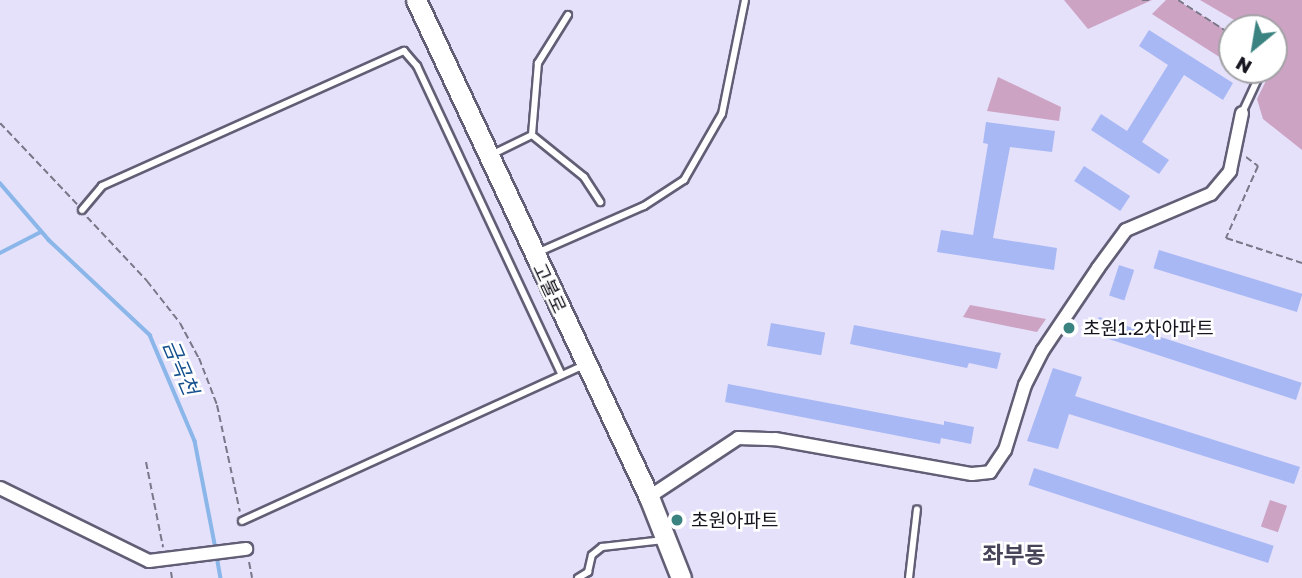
<!DOCTYPE html>
<html>
<head>
<meta charset="utf-8">
<style>
  body { margin:0 }
  #map { position:relative; width:1302px; height:578px; overflow:hidden; background:#e5e1fb; font-family:"Golos Text","Noto Sans KR",sans-serif }
  div>[style] { position:absolute }
  .green>* { inset:0; background:#cda3c4; transform-origin:0 0 }
  .stream>* { height:3.5px; margin:-1.75px; padding:0 1.75px; transform-origin:1.75px; border-radius:1.75px; background:#8ab6e9 }
  .building>* { inset:0; background:#a8b8f4; transform-origin:0 0 }
  .path>* { height:2px; margin-top:-1px; transform-origin:0; background:repeating-linear-gradient(90deg,#7a7789 0 7px,transparent 0 10.5px) }
  .roads { filter:drop-shadow(2px 0 #625e75) drop-shadow(-2px 0 #625e75) drop-shadow(0 2px #625e75) drop-shadow(0 -2px #625e75) }
  .service>* { height:6px; margin:-3px; padding:0 3px; transform-origin:3px; border-radius:3px; background:#fff }
  .minor>* { height:12px; margin:-6px; padding:0 6px; transform-origin:6px; border-radius:6px; background:#fff }
  .secondary>* { height:19px; margin:-9.5px; padding:0 9.5px; transform-origin:9.5px; border-radius:9.5px; background:#fff }
  .dots>* { width:19px; height:19px; translate:-50% -50%; box-sizing:border-box; border:4px solid #fff; border-radius:50% }
  span { translate:-50% -50%; white-space:nowrap; text-align:center; line-height:1.15; -webkit-text-stroke:5px #fff; paint-order:stroke }
  .street-label { font-size:19px; color:#16141e }
  .poi-label { font-size:19px; color:#16141e }
  .left { translate:0 -50%; text-align:left }
  .water-label { font-size:21px; color:#124f8c; font-style:italic }
  .quarter-label { font-size:23px; color:#474359; font-weight:700 }
  .north { position:absolute; left:1218px; top:14px; width:70px; height:70px; box-sizing:border-box; background:#fff; border:2px solid #a2a1a5; border-radius:50%; rotate:210deg; font-size:19px; font-weight:700; line-height:28px; text-align:center; color:#16141e }
  .north::after { content:''; display:block; margin:auto; width:24px; height:32px; background:#3b8380; clip-path:polygon(50% 0,100% 100%,50% 72%,0 100%) }
</style>
</head>
<body>
<div id="map">
  <div class="green">
    <i style="clip-path:polygon(1064px 0,1152px 0,1088px 29px)"></i>
    <i style="clip-path:polygon(1166px 0,1177px 0,1232px 34px,1232px 65px,1152px 14px)"></i>
    <i style="clip-path:polygon(1200px 0,1302px 0,1302px 150px,1263px 119px,1257px 99px,1282px 48px,1274px 43px,1274px 28px,1248px 28px)"></i>
    <i style="clip-path:polygon(998px 77px,1061px 107px,1059px 121px,987px 111px)"></i>
    <i style="clip-path:polygon(970px 305px,1046px 319px,1037px 332px,963px 317px)"></i>
    <i style="left:1270px;top:500px;width:18px;height:28px;rotate:19deg"></i>
  </div>
  <div class="stream">
    <i style="left:0;top:183px;width:75px;rotate:49.3deg"></i>
    <i style="left:49px;top:240px;width:139px;rotate:43.2deg"></i>
    <i style="left:150px;top:335px;width:115px;rotate:67deg"></i>
    <i style="left:195px;top:441px;width:110px;rotate:79deg"></i>
    <i style="left:0;top:253px;width:46px;rotate:-27.1deg"></i>
    <i style="left:217px;top:556px;width:22px;rotate:80deg"></i>
  </div>
  <div class="building">
    <i style="clip-path:polygon(1149px 30px,1233px 83px,1223px 100px,1184px 75px,1142px 142px,1169px 160px,1159px 174px,1091px 130px,1101px 114px,1127px 131px,1168px 65px,1139px 46px)"></i>
    <i style="clip-path:polygon(986px 122px,1055px 131px,1052px 152px,1010px 147px,993px 238px,1057px 248px,1054px 270px,937px 252px,941px 230px,973px 235px,988px 144px,983px 143px)"></i>
    <i style="left:1084px;top:166px;width:55px;height:18px;rotate:33deg"></i>
    <i style="left:1159px;top:250px;width:150px;height:19px;rotate:17deg"></i>
    <i style="left:1119px;top:265px;width:16px;height:32px;rotate:18deg"></i>
    <i style="left:1099px;top:317px;width:213px;height:18px;rotate:18deg"></i>
    <i style="left:771px;top:323px;width:55px;height:23px;rotate:10deg"></i>
    <i style="clip-path:polygon(854px 325px,1001px 353px,997px 369px,969px 363px,967px 368px,850px 344px)"></i>
    <i style="clip-path:polygon(1053px 368px,1082px 377px,1075px 396px,1300px 467px,1294px 484px,1069px 414px,1058px 449px,1027px 441px)"></i>
    <i style="clip-path:polygon(728px 384px,944px 425px,944px 421px,974px 427px,971px 444px,941px 438px,940px 444px,725px 402px)"></i>
    <i style="left:1034px;top:468px;width:252px;height:18px;rotate:18deg"></i>
  </div>
  <div class="path">
    <i style="left:1142px;top:0;width:9px"></i>
    <i style="left:1178px;top:0;width:64px;rotate:32.9deg"></i>
    <i style="left:0;top:123px;width:112px;rotate:46.5deg"></i>
    <i style="left:1246px;top:157px;width:15px;rotate:37deg"></i>
    <i style="left:1258px;top:166px;width:79px;rotate:114deg"></i>
    <i style="left:1226px;top:238px;width:80px;rotate:18.2deg"></i>
    <i style="left:87px;top:217px;width:88px;rotate:46.8deg"></i>
    <i style="left:147px;top:281px;width:53px;rotate:51.8deg"></i>
    <i style="left:180px;top:323px;width:40px;rotate:62deg"></i>
    <i style="left:199px;top:358px;width:50px;rotate:69deg"></i>
    <i style="left:217px;top:405px;width:109px;rotate:77.9deg"></i>
    <i style="left:146px;top:462px;width:87px;rotate:78.7deg"></i>
    <i style="left:249px;top:562px;width:16px;rotate:79deg"></i>
    <i style="left:171px;top:572px;width:6px;rotate:81deg"></i>
  </div>
  <div class="roads">
    <div class="service">
      <i style="left:568px;top:15px;width:57px;rotate:122deg"></i>
      <i style="left:538px;top:63px;width:72px;rotate:94.8deg"></i>
      <i style="left:532px;top:135px;width:67px;rotate:38.9deg"></i>
      <i style="left:584px;top:177px;width:30px;rotate:57deg"></i>
      <i style="left:1242px;top:113px;width:47px;rotate:-65.1deg"></i>
      <i style="left:493px;top:154px;width:43px;rotate:-26deg"></i>
      <i style="left:82px;top:210px;width:31px;rotate:-50deg"></i>
      <i style="left:102px;top:186px;width:331px;rotate:-24.1deg"></i>
      <i style="left:404px;top:51px;width:20px;rotate:49deg"></i>
      <i style="left:417px;top:66px;width:341px;rotate:64.9deg"></i>
      <i style="left:539px;top:252px;width:115px;rotate:-23.7deg"></i>
      <i style="left:644px;top:206px;width:48px;rotate:-33deg"></i>
      <i style="left:684px;top:180px;width:76px;rotate:-60.1deg"></i>
      <i style="left:722px;top:114px;width:116px;rotate:-78.6deg"></i>
      <i style="left:242px;top:521px;width:376px;rotate:-24.5deg"></i>
      <i style="left:578px;top:578px;width:12px;rotate:-31deg"></i>
      <i style="left:588px;top:572px;width:17px;rotate:-77deg"></i>
      <i style="left:592px;top:555px;width:13px;rotate:-39deg"></i>
      <i style="left:602px;top:547px;width:62px;rotate:-6.4deg"></i>
      <i style="left:909px;top:578px;width:69px;rotate:-83.4deg"></i>
    </div>
    <div class="minor">
      <i style="left:0;top:488px;width:166px;rotate:26.1deg"></i>
      <i style="left:149px;top:561px;width:98px;rotate:-7.1deg"></i>
      <i style="left:649px;top:497px;width:107px;rotate:-33.5deg"></i>
      <i style="left:738px;top:438px;width:37px;rotate:2deg"></i>
      <i style="left:775px;top:439px;width:200px;rotate:10.1deg"></i>
      <i style="left:972px;top:474px;width:18px;rotate:-6deg"></i>
      <i style="left:990px;top:472px;width:27px;rotate:-56deg"></i>
      <i style="left:1005px;top:450px;width:68px;rotate:-72.9deg"></i>
      <i style="left:1025px;top:385px;width:39px;rotate:-63deg"></i>
      <i style="left:1043px;top:350px;width:99px;rotate:-56.1deg"></i>
      <i style="left:1098px;top:268px;width:47px;rotate:-53.6deg"></i>
      <i style="left:1126px;top:230px;width:92px;rotate:-23deg"></i>
      <i style="left:1211px;top:194px;width:30px;rotate:-50deg"></i>
      <i style="left:1230px;top:171px;width:59px;rotate:-78.3deg"></i>
    </div>
    <div class="secondary">
      <i style="left:416px;top:0;width:549px;rotate:64.88deg"></i>
      <i style="left:649px;top:497px;width:87px;rotate:68.4deg"></i>
    </div>
  </div>
  <div class="dots">
    <i style="left:1069px;top:328px;background:#3b8380"></i>
    <i style="left:677px;top:520px;background:#3b8380"></i>
  </div>
  <div class="street-label">
    <span style="left:550px;top:288px;rotate:65deg">고불로</span>
  </div>
  <div class="poi-label">
    <span class="left" style="left:1083px;top:328px">초원1.2차아파트</span>
    <span class="left" style="left:691px;top:520px">초원아파트</span>
  </div>
  <div class="water-label">
    <span style="left:181px;top:367px;rotate:67deg">금곡천</span>
  </div>
  <div class="quarter-label">
    <span style="left:1014px;top:554px">좌부동</span>
  </div>
  <div class="north">N</div>
</div>
</body>
</html>
